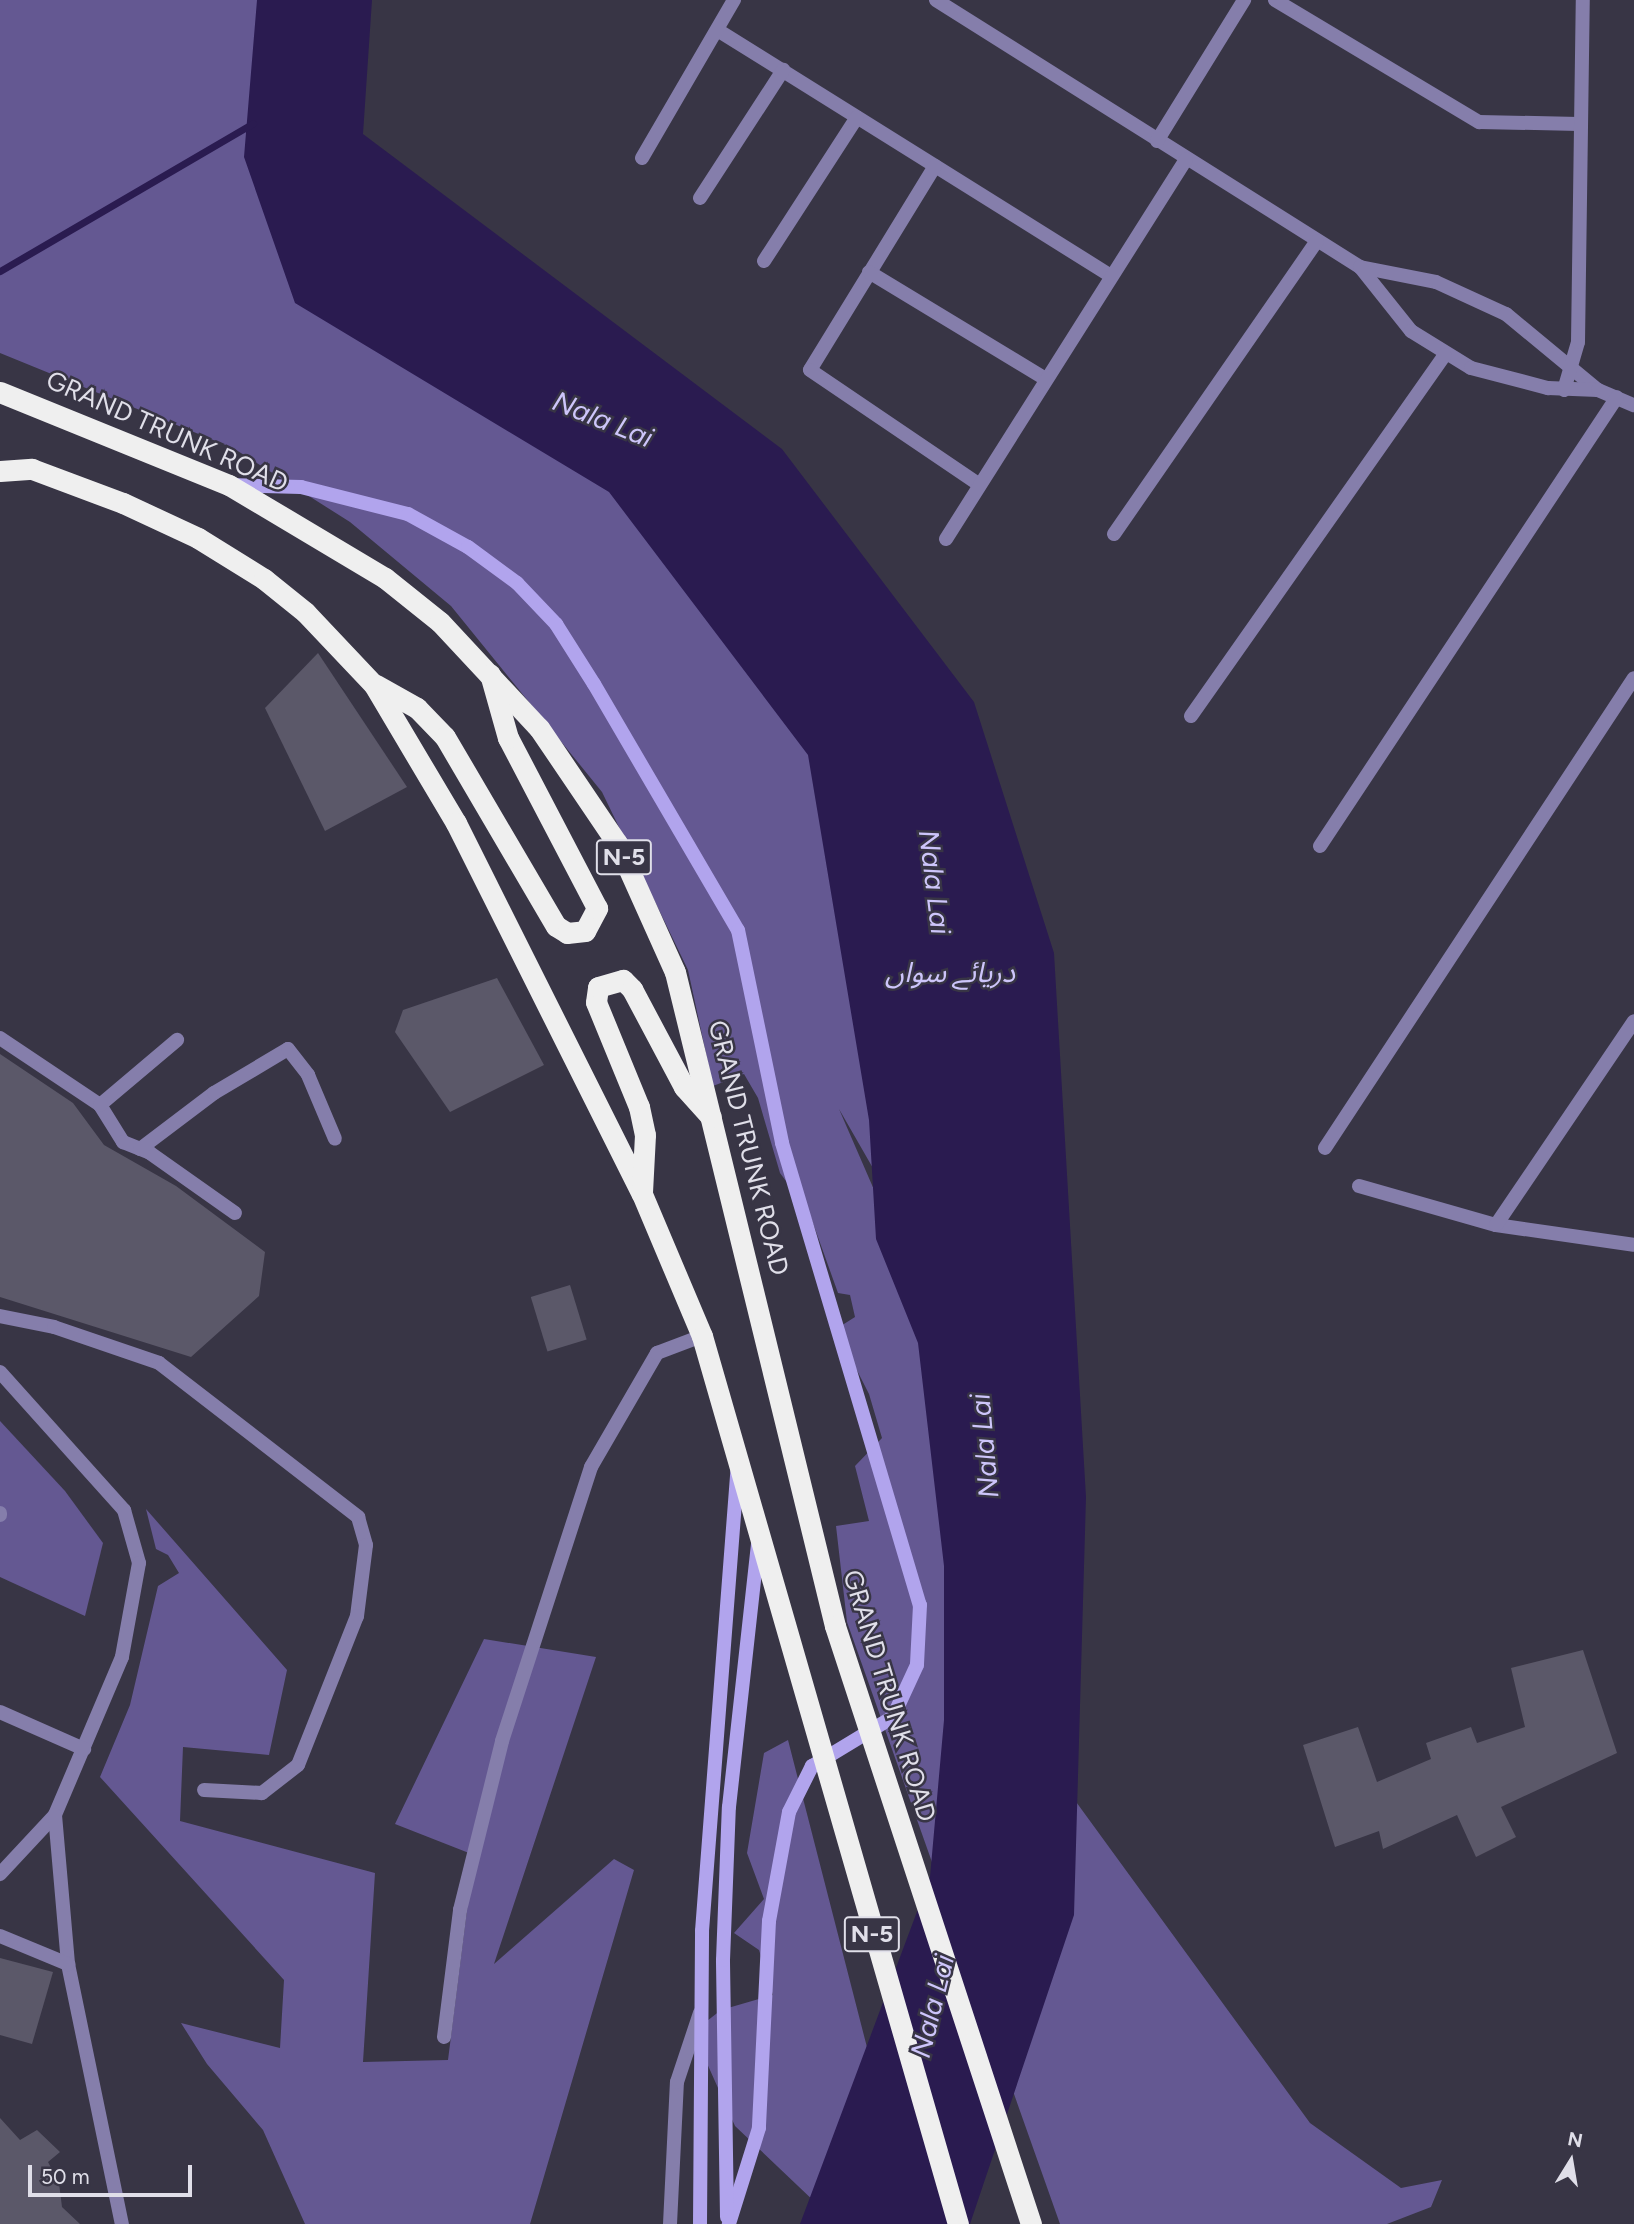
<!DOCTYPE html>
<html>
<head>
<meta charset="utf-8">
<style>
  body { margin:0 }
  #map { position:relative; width:1634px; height:2224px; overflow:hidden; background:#383545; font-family:Figtree,"Noto Sans Arabic",sans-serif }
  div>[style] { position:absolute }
  .forest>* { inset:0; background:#645892 }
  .water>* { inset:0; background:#2a1b50 }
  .stream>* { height:7px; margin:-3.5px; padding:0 3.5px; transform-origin:3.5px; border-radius:3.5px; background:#2a1b50 }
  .building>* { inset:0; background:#5b5869; transform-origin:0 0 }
  .street>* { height:14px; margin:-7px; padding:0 7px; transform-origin:7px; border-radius:7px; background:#857eab }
  .secondary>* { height:14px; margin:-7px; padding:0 7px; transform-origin:7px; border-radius:7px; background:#b1a4ed }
  .highway>* { height:21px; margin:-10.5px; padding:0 10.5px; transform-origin:10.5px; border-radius:10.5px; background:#efefef }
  span { translate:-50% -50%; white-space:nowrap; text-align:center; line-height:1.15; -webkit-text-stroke:5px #383545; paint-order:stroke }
  .shield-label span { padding:2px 5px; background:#383545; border:2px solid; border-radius:5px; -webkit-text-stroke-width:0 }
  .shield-label { font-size:24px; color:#e0dfe9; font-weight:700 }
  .street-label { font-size:26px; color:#e0dfe9 }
  .water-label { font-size:28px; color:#cdc5fa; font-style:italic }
  .north { position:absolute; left:1536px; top:2126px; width:70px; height:70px; -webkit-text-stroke:5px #383545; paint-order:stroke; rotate:11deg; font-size:19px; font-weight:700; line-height:28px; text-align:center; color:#e0dfe9 }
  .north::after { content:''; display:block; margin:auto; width:24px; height:32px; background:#e0dfe9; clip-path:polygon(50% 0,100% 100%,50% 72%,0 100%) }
  .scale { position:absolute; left:28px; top:2165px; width:164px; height:32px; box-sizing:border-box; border:4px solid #e0dfe9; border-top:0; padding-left:9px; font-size:21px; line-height:24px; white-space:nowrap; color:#e0dfe9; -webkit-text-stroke:5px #383545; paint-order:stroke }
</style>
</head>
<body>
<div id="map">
  <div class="forest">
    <i style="clip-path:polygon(0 0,281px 0,252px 134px,626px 476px,853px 767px,924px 1257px,839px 1109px,944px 1351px,964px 1648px,1310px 2123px,1401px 2188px,1442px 2180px,1431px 2207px,1387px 2224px,1060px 2224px,847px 1622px,836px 1526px,869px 1521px,855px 1466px,882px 1438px,869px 1394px,836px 1329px,855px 1317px,850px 1295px,838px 1293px,809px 1212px,780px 1173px,758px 1098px,744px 1074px,713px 1086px,688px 970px,602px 792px,451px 606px,350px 522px,233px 448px,0 353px)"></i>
    <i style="clip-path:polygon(0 1421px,65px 1491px,103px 1543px,85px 1616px,0 1577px)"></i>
    <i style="clip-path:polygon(146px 1509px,287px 1670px,269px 1755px,183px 1747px,180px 1821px,375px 1873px,363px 2062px,448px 2060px,474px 1855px,395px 1824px,484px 1639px,596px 1657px,494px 1964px,614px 1859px,634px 1870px,530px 2224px,305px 2224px,263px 2130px,207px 2064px,181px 2023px,280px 2048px,284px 1980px,100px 1777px,130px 1705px,158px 1586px,179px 1573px,168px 1555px,156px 1549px)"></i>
    <i style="clip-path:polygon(788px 1740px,879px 2094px,838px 2224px,735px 2126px,693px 2032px,721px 2010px,773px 1995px,759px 1950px,734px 1933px,764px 1899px,747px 1853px,764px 1753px)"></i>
  </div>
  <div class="water">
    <i style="clip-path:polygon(257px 0,372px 0,363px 134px,782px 449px,974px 702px,1054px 953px,1086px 1497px,1074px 1915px,970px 2224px,800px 2224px,930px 1877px,944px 1720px,944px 1566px,918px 1343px,876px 1239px,869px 1120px,808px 755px,609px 492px,295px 303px,244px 157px)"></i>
  </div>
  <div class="stream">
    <i style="left:0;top:271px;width:293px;rotate:-30.3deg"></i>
  </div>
  <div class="building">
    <i style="clip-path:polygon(318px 653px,407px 787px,325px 831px,265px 708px)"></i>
    <i style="clip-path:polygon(497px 978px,544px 1065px,450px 1112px,395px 1032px,403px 1010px)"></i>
    <i style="clip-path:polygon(0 1054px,73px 1103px,104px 1145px,176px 1186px,265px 1252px,259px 1296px,191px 1357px,0 1297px)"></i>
    <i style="left:570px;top:1285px;width:57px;height:41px;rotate:73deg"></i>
    <i style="clip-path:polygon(1583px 1650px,1617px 1753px,1501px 1807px,1516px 1837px,1476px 1857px,1457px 1815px,1383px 1849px,1379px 1831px,1335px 1847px,1303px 1745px,1358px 1727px,1377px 1782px,1431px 1759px,1426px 1743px,1471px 1727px,1477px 1743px,1525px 1727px,1511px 1668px)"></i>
    <i style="clip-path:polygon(0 1958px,53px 1972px,32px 2044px,0 2035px)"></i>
    <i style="clip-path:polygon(0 2118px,20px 2140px,37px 2130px,60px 2152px,48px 2162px,59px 2183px,62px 2207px,80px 2224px,0 2224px)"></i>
  </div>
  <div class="street">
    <i style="left:936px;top:0;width:501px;rotate:32.2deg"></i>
    <i style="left:1360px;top:267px;width:77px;rotate:11.2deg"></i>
    <i style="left:1436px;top:282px;width:77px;rotate:24.6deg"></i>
    <i style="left:1506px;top:314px;width:119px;rotate:39.6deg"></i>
    <i style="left:1275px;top:0;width:238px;rotate:30.9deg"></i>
    <i style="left:1479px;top:122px;width:100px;rotate:1.1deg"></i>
    <i style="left:719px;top:31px;width:462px;rotate:32deg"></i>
    <i style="left:1157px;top:141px;width:166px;rotate:-58.3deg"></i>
    <i style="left:642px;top:158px;width:183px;rotate:-59.8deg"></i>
    <i style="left:935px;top:166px;width:239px;rotate:121.5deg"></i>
    <i style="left:810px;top:370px;width:205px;rotate:34.1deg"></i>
    <i style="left:700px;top:198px;width:153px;rotate:-57deg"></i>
    <i style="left:764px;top:261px;width:171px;rotate:-57.1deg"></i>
    <i style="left:1360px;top:267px;width:82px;rotate:51.4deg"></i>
    <i style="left:1411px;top:331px;width:70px;rotate:31.7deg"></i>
    <i style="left:1471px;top:368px;width:80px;rotate:14.6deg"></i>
    <i style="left:1548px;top:388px;width:50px;rotate:2.3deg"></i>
    <i style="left:1598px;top:390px;width:39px;rotate:23deg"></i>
    <i style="left:869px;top:272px;width:207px;rotate:31.2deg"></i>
    <i style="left:1564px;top:390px;width:50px;rotate:-73.7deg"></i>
    <i style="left:1578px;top:342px;width:342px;rotate:-89.2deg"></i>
    <i style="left:1114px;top:534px;width:356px;rotate:-55.3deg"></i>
    <i style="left:946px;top:539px;width:449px;rotate:-57.7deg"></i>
    <i style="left:1191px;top:716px;width:441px;rotate:-54.9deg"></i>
    <i style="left:1320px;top:846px;width:538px;rotate:-56.52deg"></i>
    <i style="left:0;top:1038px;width:120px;rotate:33.8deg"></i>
    <i style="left:100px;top:1105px;width:44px;rotate:58.1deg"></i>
    <i style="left:123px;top:1142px;width:29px;rotate:22deg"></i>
    <i style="left:150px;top:1153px;width:104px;rotate:35.2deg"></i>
    <i style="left:100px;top:1105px;width:101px;rotate:-40.2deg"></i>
    <i style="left:1325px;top:1148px;width:562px;rotate:-56.68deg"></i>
    <i style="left:140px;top:1149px;width:93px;rotate:-37.1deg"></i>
    <i style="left:214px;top:1093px;width:86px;rotate:-30.7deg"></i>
    <i style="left:288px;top:1049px;width:33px;rotate:52deg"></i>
    <i style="left:308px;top:1075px;width:69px;rotate:67.1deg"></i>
    <i style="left:1359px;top:1186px;width:142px;rotate:15.9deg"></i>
    <i style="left:1496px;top:1225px;width:139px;rotate:8.2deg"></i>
    <i style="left:1496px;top:1225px;width:246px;rotate:-55.9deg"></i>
    <i style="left:0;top:1316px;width:55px;rotate:11.5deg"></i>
    <i style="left:54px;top:1327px;width:111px;rotate:18.9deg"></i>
    <i style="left:159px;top:1363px;width:252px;rotate:37.7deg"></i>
    <i style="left:358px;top:1517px;width:29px;rotate:74deg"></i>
    <i style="left:366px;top:1545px;width:72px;rotate:97.2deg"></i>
    <i style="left:357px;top:1616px;width:160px;rotate:111.6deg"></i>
    <i style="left:298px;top:1765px;width:46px;rotate:142.1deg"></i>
    <i style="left:262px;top:1793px;width:58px;rotate:-177deg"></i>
    <i style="left:0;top:1372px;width:186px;rotate:48.1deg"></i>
    <i style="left:124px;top:1510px;width:55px;rotate:74.2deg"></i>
    <i style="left:139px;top:1563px;width:96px;rotate:100.3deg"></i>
    <i style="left:122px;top:1657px;width:172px;rotate:113deg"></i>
    <i style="left:55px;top:1815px;width:81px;rotate:133deg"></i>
    <i style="left:0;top:1515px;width:2px;rotate:-90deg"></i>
    <i style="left:0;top:1712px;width:92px;rotate:23.8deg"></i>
    <i style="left:55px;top:1815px;width:150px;rotate:85deg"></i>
    <i style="left:68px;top:1964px;width:266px;rotate:78.3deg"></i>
    <i style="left:0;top:1936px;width:74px;rotate:22.4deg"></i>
    <i style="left:444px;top:2037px;width:128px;rotate:-82.8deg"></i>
    <i style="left:460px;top:1910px;width:174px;rotate:-76deg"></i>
    <i style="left:502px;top:1741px;width:288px;rotate:-72deg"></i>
    <i style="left:591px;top:1467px;width:132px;rotate:-59.9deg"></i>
    <i style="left:657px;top:1353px;width:48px;rotate:-20.7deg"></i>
    <i style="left:670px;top:2224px;width:142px;rotate:-87.2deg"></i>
    <i style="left:677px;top:2082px;width:73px;rotate:-71.6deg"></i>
  </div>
  <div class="secondary">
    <i style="left:230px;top:485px;width:71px;rotate:1.6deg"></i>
    <i style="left:301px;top:487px;width:110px;rotate:14.2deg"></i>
    <i style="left:408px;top:514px;width:68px;rotate:28.8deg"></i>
    <i style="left:468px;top:547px;width:61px;rotate:36.3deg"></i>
    <i style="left:517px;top:583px;width:57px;rotate:46.4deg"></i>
    <i style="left:556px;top:624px;width:71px;rotate:57.7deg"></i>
    <i style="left:594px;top:684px;width:285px;rotate:59.7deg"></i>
    <i style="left:738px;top:930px;width:217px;rotate:78.3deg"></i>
    <i style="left:782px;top:1143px;width:482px;rotate:73.4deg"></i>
    <i style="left:920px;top:1605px;width:60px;rotate:92.9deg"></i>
    <i style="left:917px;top:1665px;width:57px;rotate:114.8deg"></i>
    <i style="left:893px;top:1717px;width:95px;rotate:148.8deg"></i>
    <i style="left:812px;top:1766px;width:51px;rotate:116.6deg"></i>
    <i style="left:789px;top:1812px;width:111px;rotate:100.4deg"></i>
    <i style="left:769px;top:1921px;width:207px;rotate:92.8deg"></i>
    <i style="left:759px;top:2128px;width:101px;rotate:107.4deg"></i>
    <i style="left:727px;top:2217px;width:257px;rotate:-90.9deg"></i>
    <i style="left:723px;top:1960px;width:153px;rotate:-87.8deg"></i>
    <i style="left:729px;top:1807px;width:266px;rotate:-83.7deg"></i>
    <i style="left:700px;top:2224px;width:293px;rotate:-89.6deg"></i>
    <i style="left:702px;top:1931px;width:461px;rotate:-85.6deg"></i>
  </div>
  <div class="highway">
    <i style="left:0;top:392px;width:247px;rotate:22.1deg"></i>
    <i style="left:229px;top:485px;width:182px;rotate:30.8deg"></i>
    <i style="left:385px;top:578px;width:70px;rotate:38.7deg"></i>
    <i style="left:440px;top:622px;width:145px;rotate:47deg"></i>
    <i style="left:539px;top:728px;width:139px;rotate:55.9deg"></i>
    <i style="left:617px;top:843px;width:141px;rotate:65.8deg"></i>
    <i style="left:675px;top:972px;width:673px;rotate:76.25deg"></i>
    <i style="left:835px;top:1626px;width:629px;rotate:71.85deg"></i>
    <i style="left:0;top:471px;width:32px;rotate:-4deg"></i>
    <i style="left:32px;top:469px;width:97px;rotate:20.5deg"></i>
    <i style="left:123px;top:503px;width:83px;rotate:25deg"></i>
    <i style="left:198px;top:538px;width:78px;rotate:31.8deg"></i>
    <i style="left:264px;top:579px;width:53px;rotate:38.8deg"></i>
    <i style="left:305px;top:612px;width:100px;rotate:46.6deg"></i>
    <i style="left:374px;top:685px;width:161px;rotate:59.3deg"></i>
    <i style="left:456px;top:823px;width:415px;rotate:63.4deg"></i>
    <i style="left:642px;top:1194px;width:154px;rotate:67.1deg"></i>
    <i style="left:702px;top:1336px;width:924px;rotate:73.92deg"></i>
    <i style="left:376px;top:685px;width:47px;rotate:29.3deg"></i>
    <i style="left:417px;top:708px;width:40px;rotate:46deg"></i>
    <i style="left:445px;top:737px;width:219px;rotate:59.6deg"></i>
    <i style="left:556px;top:926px;width:13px;rotate:32deg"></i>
    <i style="left:567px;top:933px;width:18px;rotate:-6deg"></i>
    <i style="left:585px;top:931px;width:26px;rotate:-62deg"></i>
    <i style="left:597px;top:908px;width:192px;rotate:-117.6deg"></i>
    <i style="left:508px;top:738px;width:66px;rotate:-105.7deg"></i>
    <i style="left:642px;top:1192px;width:57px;rotate:-87deg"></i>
    <i style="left:645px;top:1135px;width:29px;rotate:-102deg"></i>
    <i style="left:639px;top:1107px;width:113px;rotate:-112.3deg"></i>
    <i style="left:596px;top:1002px;width:15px;rotate:-82deg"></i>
    <i style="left:598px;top:987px;width:26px;rotate:-16deg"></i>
    <i style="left:623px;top:980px;width:13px;rotate:45deg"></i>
    <i style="left:632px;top:989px;width:111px;rotate:62deg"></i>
    <i style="left:684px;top:1087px;width:40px;rotate:48deg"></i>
  </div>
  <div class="shield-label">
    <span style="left:624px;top:857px">N-5</span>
    <span style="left:872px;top:1934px">N-5</span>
  </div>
  <div class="street-label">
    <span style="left:167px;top:432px;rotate:24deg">GRAND TRUNK ROAD</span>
    <span style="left:748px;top:1148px;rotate:76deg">GRAND TRUNK ROAD</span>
    <span style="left:889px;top:1696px;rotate:73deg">GRAND TRUNK ROAD</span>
  </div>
  <div class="water-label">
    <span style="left:603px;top:419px;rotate:22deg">Nala Lai</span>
    <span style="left:935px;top:882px;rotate:83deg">Nala Lai</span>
    <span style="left:950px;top:972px">دریائے سواں</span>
    <span style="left:984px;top:1446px;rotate:-95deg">Nala Lai</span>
    <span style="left:932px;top:2006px;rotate:-76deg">Nala Lai</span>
  </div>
  <div class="north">N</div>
  <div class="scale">50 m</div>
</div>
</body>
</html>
